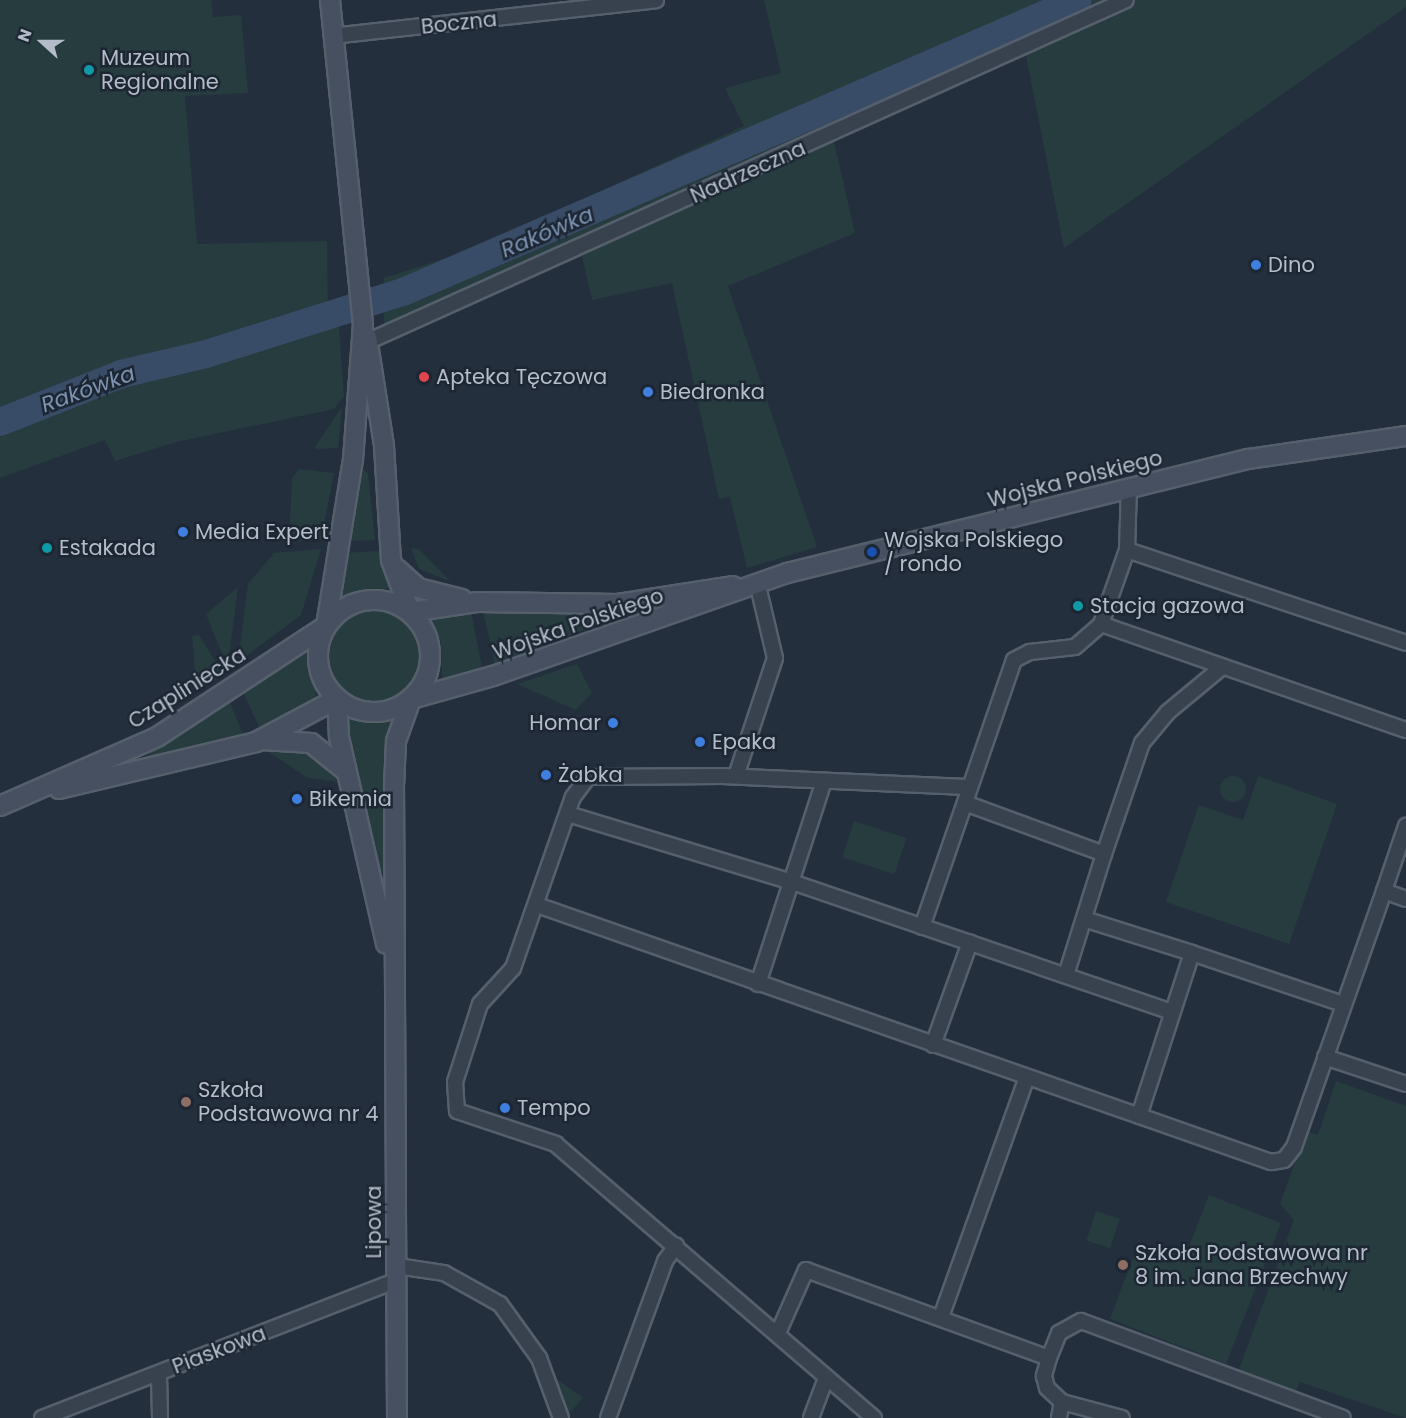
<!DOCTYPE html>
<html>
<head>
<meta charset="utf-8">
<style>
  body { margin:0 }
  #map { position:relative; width:1406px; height:1418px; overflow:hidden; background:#242f3e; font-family:Poppins,sans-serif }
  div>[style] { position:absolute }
  .green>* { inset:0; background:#263c3f; transform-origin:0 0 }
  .round { border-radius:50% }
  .river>* { height:28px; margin:-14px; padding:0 14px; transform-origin:14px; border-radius:14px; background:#394c67 }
  .roads { filter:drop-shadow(2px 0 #565f6c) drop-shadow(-2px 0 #565f6c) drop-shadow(0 2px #565f6c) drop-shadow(0 -2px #565f6c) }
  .street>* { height:14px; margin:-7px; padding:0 7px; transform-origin:7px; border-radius:7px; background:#38414e }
  .secondary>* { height:18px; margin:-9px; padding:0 9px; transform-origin:9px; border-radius:9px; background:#465061 }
  .secondary>.ring { margin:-9px; padding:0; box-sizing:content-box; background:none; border:18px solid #465061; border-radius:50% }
  .dots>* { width:16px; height:16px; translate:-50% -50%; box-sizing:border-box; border:3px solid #1d2633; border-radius:50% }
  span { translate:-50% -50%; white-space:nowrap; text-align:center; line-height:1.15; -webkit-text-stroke:5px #1d2633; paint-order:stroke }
  .street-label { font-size:21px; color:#b4bcc9 }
  .poi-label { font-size:21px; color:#b4bcc9 }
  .left { translate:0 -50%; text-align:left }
  .right { translate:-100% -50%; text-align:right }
  .water-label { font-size:22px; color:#7c92b1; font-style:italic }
  .north { position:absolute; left:12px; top:12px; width:60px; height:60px; -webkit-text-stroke:4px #1d2633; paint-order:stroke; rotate:291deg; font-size:16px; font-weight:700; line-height:24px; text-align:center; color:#b4bcc9 }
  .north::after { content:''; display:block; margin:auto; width:21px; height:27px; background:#b4bcc9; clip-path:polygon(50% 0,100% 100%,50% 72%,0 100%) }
</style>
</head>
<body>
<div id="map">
  <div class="green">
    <i style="clip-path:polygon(0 0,211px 0,213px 17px,241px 15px,248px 93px,185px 96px,197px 244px,327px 241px,328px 312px,339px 328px,344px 396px,334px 409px,176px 442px,115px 461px,105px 440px,0 478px)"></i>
    <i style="clip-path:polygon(764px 0,1406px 0,1406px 7px,1064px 248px,1026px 56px,856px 127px,834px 142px,855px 233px,728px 286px,817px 547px,747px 568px,730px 497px,719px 499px,672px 283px,592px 300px,582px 256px,384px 340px,384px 278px,471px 250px,744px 126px,725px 88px,781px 73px)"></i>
    <i style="clip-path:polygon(342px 407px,338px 448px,316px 449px,315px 447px)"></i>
    <i style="clip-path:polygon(299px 469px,334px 473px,321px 539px,289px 542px,292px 478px)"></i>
    <i style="clip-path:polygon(363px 470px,368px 473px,375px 540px,346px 541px)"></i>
    <i style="clip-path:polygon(411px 548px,419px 549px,450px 581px,419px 569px)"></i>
    <i style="clip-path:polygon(321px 549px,301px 615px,238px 662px,248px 584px,274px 553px)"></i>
    <i style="clip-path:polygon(378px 551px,389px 588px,340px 598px,345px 553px)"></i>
    <i style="clip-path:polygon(238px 587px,228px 665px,226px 664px,206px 614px)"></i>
    <i class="round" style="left:328px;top:610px;width:92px;height:92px"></i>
    <i style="clip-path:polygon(471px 611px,482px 668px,442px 681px,441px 642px,429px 617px)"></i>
    <i style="clip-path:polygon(483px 611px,620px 613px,625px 614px,495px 664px)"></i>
    <i style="clip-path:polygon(199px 635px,223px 674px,197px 693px,192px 636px)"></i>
    <i style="clip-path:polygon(303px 648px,308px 649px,317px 702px,261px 731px,242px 690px)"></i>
    <i style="clip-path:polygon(577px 664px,592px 693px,576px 710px,517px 684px)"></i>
    <i style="clip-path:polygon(229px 700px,244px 737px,147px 758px,147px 755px)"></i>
    <i style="clip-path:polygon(346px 714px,391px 722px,385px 746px,385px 872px,380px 871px)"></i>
    <i style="clip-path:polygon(290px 746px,303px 748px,339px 782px,308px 778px,267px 751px)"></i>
    <i style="clip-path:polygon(1258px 776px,1337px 804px,1289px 944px,1166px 902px,1199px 805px,1243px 820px)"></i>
    <i class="round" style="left:1220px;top:776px;width:26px;height:26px"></i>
    <i style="left:854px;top:821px;width:55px;height:38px;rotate:18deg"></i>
    <i style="clip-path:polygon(1336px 1081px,1406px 1106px,1406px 1418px,1300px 1382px,1295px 1393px,1238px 1372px,1294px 1220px,1280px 1204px,1306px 1131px,1318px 1135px)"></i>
    <i style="clip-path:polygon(1209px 1195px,1281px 1223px,1226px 1364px,1110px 1319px,1138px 1244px,1183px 1262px)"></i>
    <i style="left:1096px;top:1211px;width:25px;height:31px;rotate:18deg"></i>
    <i style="clip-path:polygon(554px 1377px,583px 1398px,568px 1415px)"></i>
  </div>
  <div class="river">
    <i style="left:0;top:422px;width:130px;rotate:-21.6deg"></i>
    <i style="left:121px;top:374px;width:87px;rotate:-13.2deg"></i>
    <i style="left:206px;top:354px;width:207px;rotate:-17.5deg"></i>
    <i style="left:403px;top:292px;width:735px;rotate:-23.39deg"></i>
  </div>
  <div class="roads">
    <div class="street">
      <i style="left:332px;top:36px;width:326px;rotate:-6.3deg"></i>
      <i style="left:369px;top:341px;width:830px;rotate:-24.25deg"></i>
      <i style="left:1127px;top:550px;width:294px;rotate:18.4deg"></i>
      <i style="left:1101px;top:624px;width:323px;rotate:19.2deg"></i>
      <i style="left:736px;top:776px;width:124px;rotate:-71.7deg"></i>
      <i style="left:775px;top:658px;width:78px;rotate:-103.3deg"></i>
      <i style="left:965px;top:803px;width:148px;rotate:20.1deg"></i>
      <i style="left:1104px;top:854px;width:127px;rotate:107.4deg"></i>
      <i style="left:568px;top:814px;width:234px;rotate:16.9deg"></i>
      <i style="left:792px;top:882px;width:402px;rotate:18.9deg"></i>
      <i style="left:1104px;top:854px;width:117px;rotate:-71.1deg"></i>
      <i style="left:1142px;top:743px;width:40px;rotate:-50deg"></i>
      <i style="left:1168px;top:712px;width:69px;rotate:-39.7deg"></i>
      <i style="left:1384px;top:891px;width:69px;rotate:-71.3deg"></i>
      <i style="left:537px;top:905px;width:778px;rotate:19.3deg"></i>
      <i style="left:1271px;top:1162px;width:13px;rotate:-9deg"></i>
      <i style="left:1284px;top:1160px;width:16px;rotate:-52deg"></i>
      <i style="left:1294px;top:1147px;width:271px;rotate:-70.6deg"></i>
      <i style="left:1384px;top:891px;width:23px;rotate:20deg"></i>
      <i style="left:1084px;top:919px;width:113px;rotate:17.5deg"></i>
      <i style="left:922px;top:927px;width:282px;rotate:-71deg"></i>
      <i style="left:1014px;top:660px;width:18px;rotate:-27deg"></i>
      <i style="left:1030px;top:652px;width:45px;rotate:-6.3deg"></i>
      <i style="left:1075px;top:647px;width:35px;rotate:-41deg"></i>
      <i style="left:1101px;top:624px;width:78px;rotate:-70.6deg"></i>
      <i style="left:1127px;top:550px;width:62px;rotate:-88.2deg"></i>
      <i style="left:758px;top:984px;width:213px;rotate:-72deg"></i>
      <i style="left:933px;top:1045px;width:109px;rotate:-70.2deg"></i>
      <i style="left:1325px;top:1057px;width:85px;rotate:18.4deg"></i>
      <i style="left:1139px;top:1116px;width:171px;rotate:-72deg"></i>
      <i style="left:1192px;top:953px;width:159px;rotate:18.7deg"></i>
      <i style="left:397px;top:1266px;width:48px;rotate:8.5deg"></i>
      <i style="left:444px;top:1273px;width:64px;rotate:29deg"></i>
      <i style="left:500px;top:1304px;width:67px;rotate:54.2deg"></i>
      <i style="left:539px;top:1358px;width:64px;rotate:69.9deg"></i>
      <i style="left:941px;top:1317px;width:253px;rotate:-70.3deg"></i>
      <i style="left:778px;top:1333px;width:69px;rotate:-66deg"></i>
      <i style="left:806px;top:1270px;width:258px;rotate:19.9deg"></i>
      <i style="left:1049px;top:1358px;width:19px;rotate:106deg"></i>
      <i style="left:1044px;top:1376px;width:12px;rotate:76deg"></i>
      <i style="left:1047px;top:1388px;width:21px;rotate:43deg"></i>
      <i style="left:1062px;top:1402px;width:16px;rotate:101deg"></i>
      <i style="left:1049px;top:1358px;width:27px;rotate:-68deg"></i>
      <i style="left:1059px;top:1333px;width:25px;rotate:-29deg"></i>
      <i style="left:1081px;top:1321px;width:279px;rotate:20.3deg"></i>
      <i style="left:159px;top:1374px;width:44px;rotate:88.7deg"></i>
      <i style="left:1062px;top:1402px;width:62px;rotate:14.9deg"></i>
      <i style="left:42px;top:1418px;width:380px;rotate:-21.2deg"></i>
      <i style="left:608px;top:1418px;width:167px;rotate:-70deg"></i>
      <i style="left:665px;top:1261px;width:19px;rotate:-54deg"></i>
      <i style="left:811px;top:1418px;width:43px;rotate:-69.4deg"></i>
      <i style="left:874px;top:1418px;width:420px;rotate:-139.3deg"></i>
      <i style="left:556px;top:1144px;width:104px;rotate:-161.6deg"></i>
      <i style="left:457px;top:1111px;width:29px;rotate:-94deg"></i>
      <i style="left:455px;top:1082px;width:82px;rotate:-72.2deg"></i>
      <i style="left:480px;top:1004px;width:49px;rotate:-47.5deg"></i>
      <i style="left:513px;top:968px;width:181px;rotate:-70.7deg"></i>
      <i style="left:573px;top:797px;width:25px;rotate:-53deg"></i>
      <i style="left:588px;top:777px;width:134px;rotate:-0.4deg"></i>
      <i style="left:722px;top:776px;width:245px;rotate:2.6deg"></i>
    </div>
    <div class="secondary">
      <i style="left:367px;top:337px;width:110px;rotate:81.1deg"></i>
      <i style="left:384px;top:446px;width:114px;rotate:86.5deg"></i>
      <i style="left:391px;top:560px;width:55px;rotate:69.9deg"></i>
      <i style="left:397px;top:569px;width:28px;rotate:42deg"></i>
      <i style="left:418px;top:588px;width:45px;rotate:14deg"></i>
      <i class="ring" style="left:318px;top:600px;width:94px;height:94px"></i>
      <i style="left:410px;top:612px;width:69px;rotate:-8.4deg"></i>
      <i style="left:478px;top:602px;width:140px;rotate:0.8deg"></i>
      <i style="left:618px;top:604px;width:116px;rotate:-8.9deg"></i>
      <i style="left:326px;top:626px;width:168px;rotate:-80.8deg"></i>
      <i style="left:353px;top:460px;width:135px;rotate:-85.8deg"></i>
      <i style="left:363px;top:325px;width:327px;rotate:-95.8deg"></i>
      <i style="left:337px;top:699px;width:38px;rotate:87deg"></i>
      <i style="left:339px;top:737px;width:212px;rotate:77.2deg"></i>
      <i style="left:411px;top:699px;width:85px;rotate:-15.7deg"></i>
      <i style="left:493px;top:676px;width:312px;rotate:-19.3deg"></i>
      <i style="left:787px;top:573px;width:475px;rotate:-13.9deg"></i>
      <i style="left:1248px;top:459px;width:160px;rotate:-8.3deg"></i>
      <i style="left:262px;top:740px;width:49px;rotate:3.5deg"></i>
      <i style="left:311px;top:743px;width:45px;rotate:38.7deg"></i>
      <i style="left:59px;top:789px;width:203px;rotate:-13.4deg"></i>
      <i style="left:256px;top:742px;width:92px;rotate:-28deg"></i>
      <i style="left:0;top:806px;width:171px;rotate:-23.7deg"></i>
      <i style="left:157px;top:737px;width:202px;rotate:-33.3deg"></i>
      <i style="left:397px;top:1418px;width:631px;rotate:-90.27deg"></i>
      <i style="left:394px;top:787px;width:46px;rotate:-87.5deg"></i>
      <i style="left:396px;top:741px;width:45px;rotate:-70.3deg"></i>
    </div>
  </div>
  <div class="dots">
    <i style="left:89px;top:70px;background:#0f9aa8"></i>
    <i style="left:1256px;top:265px;background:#3f7fe0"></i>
    <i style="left:424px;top:377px;background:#e0444e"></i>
    <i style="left:648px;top:392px;background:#3f7fe0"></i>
    <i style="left:183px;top:532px;background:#3f7fe0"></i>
    <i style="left:47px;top:548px;background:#0f9aa8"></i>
    <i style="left:872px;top:552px;background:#1a4fb4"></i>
    <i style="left:1078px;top:606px;background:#0f9aa8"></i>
    <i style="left:613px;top:723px;background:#3f7fe0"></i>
    <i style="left:700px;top:742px;background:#3f7fe0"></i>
    <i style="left:546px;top:775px;background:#3f7fe0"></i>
    <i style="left:297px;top:799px;background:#3f7fe0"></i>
    <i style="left:186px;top:1102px;background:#8d6e63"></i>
    <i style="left:505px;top:1108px;background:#3f7fe0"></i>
    <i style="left:1123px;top:1265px;background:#8d6e63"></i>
  </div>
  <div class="street-label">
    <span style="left:459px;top:23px;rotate:-6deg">Boczna</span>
    <span style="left:748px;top:172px;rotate:-24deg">Nadrzeczna</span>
    <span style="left:1075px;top:479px;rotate:-14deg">Wojska Polskiego</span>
    <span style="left:578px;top:624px;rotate:-19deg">Wojska Polskiego</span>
    <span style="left:187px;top:688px;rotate:-32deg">Czapliniecka</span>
    <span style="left:374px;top:1222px;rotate:-90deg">Lipowa</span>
    <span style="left:219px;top:1350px;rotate:-21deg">Piaskowa</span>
  </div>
  <div class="poi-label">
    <span class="left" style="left:101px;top:70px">Muzeum<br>Regionalne</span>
    <span class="left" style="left:1268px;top:265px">Dino</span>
    <span class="left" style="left:436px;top:377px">Apteka Tęczowa</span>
    <span class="left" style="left:660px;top:392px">Biedronka</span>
    <span class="left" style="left:195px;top:532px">Media Expert</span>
    <span class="left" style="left:884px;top:552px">Wojska Polskiego<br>/ rondo</span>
    <span class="left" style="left:59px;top:548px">Estakada</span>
    <span class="left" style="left:1090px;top:606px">Stacja gazowa</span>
    <span class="right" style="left:601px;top:723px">Homar</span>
    <span class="left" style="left:712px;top:742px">Epaka</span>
    <span class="left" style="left:558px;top:775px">Żabka</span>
    <span class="left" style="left:309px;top:799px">Bikemia</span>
    <span class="left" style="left:198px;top:1102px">Szkoła<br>Podstawowa nr 4</span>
    <span class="left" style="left:517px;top:1108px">Tempo</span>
    <span class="left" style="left:1135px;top:1265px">Szkoła Podstawowa nr<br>8 im. Jana Brzechwy</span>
  </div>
  <div class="water-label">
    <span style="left:547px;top:232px;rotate:-23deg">Rakówka</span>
    <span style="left:88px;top:389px;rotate:-20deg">Rakówka</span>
  </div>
  <div class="north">N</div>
</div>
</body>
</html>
